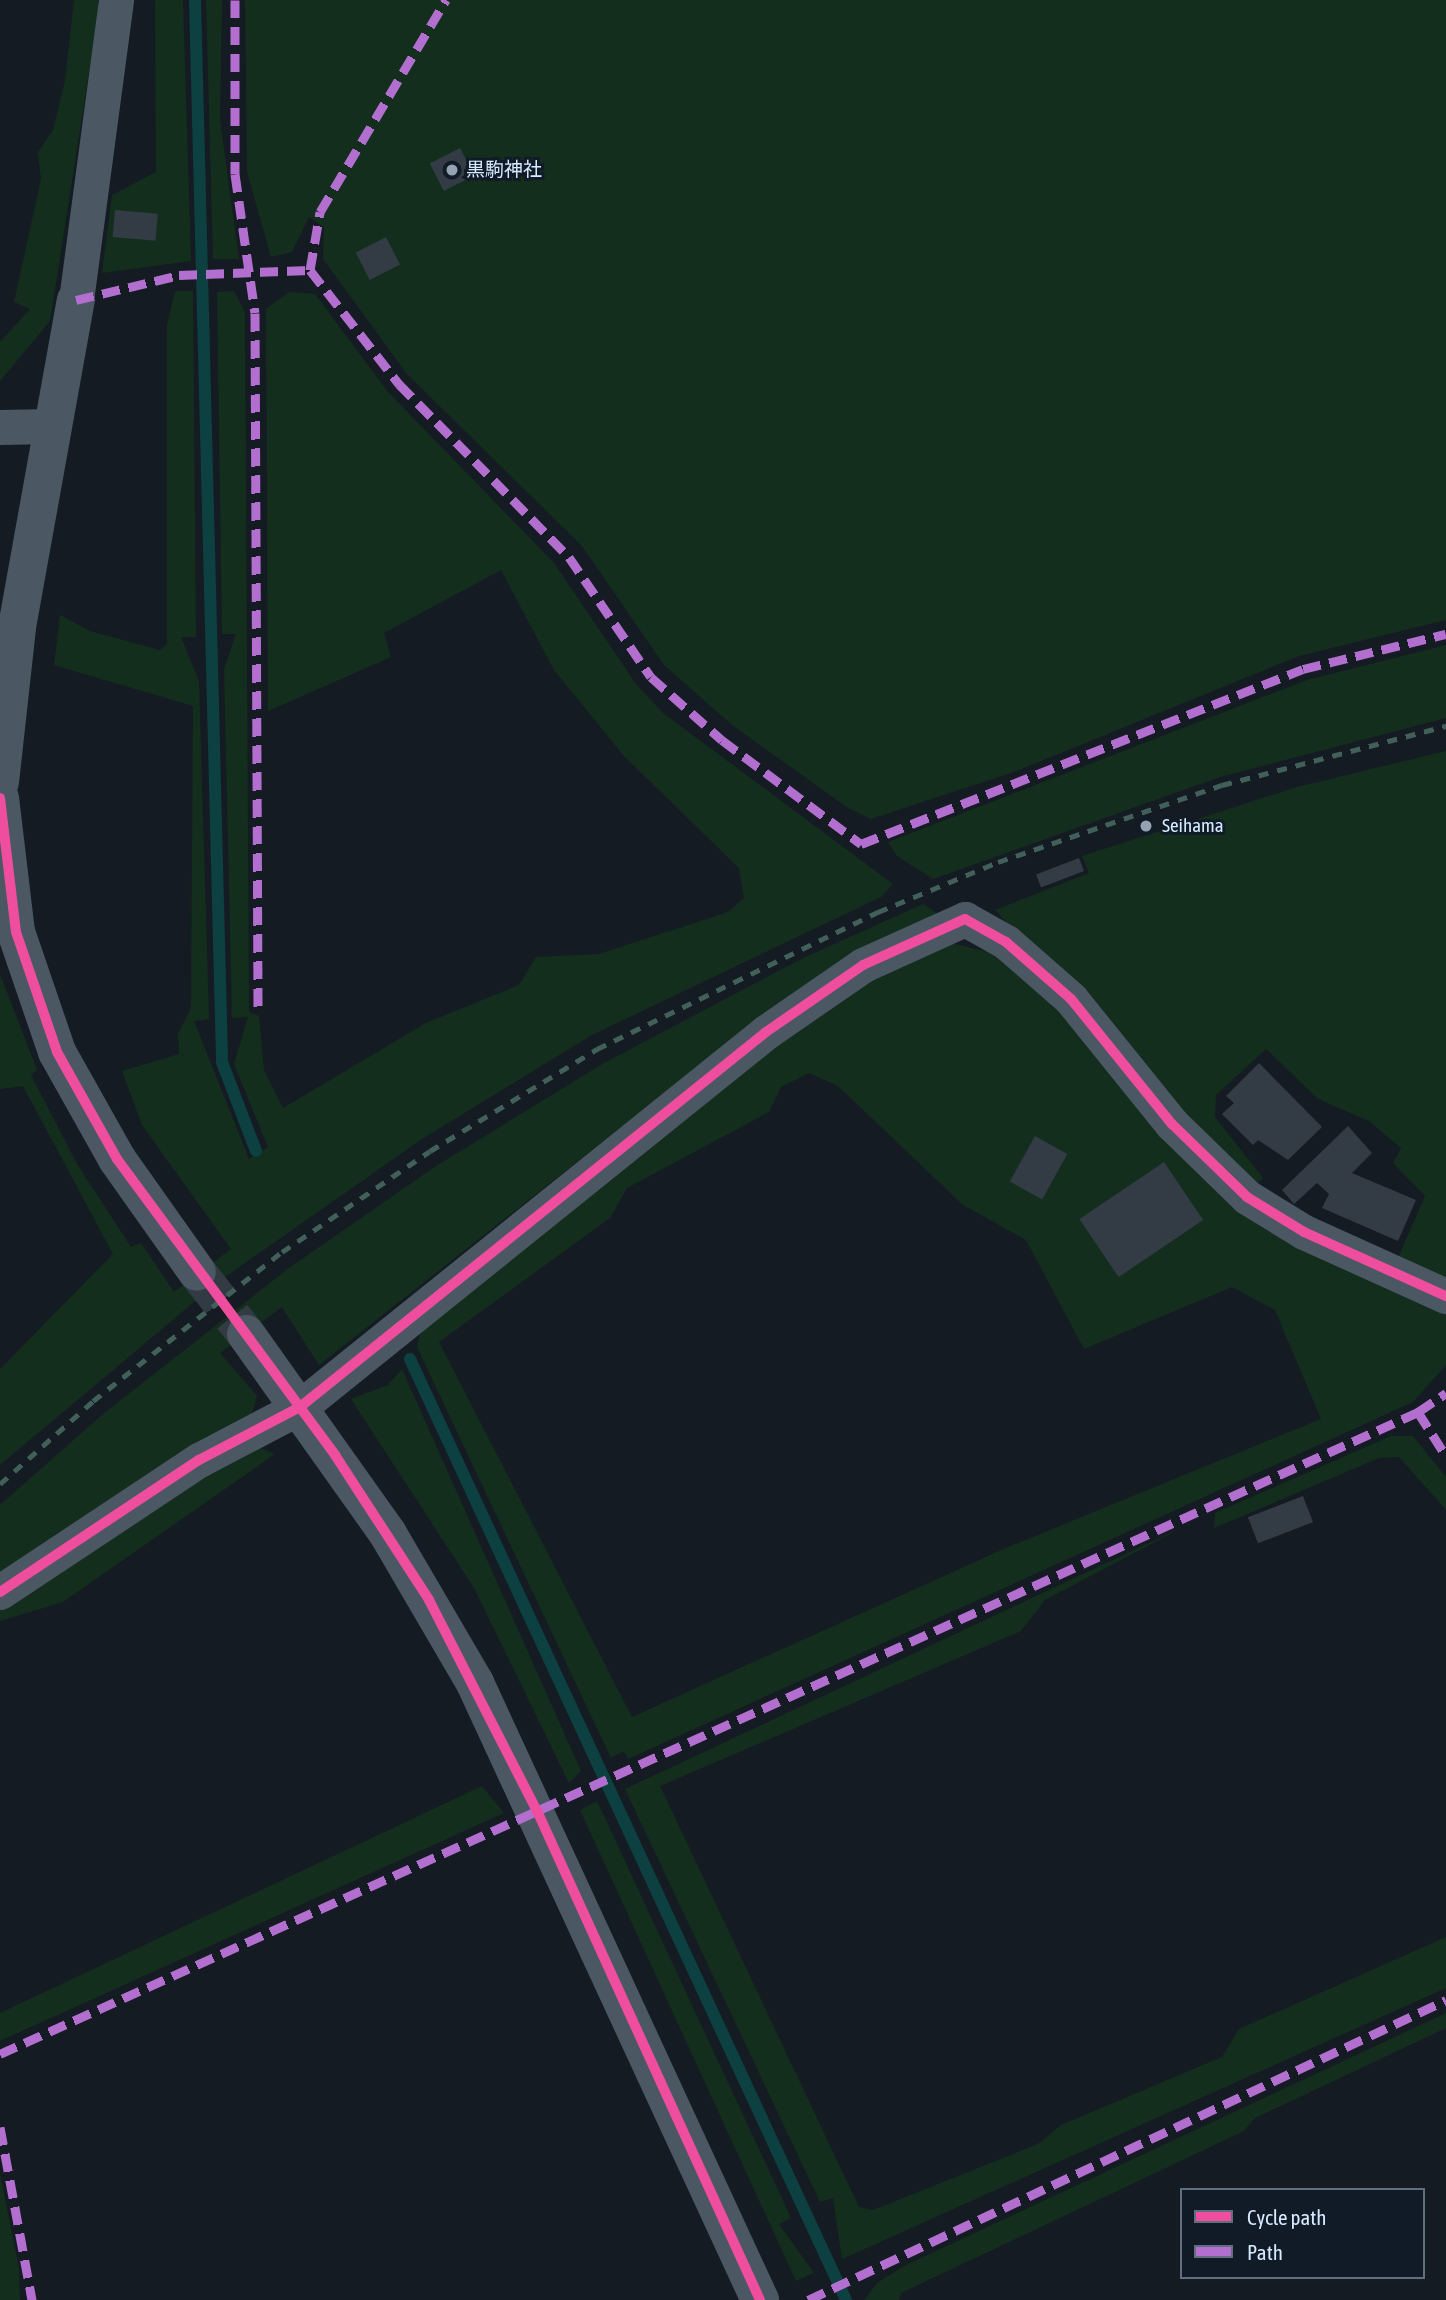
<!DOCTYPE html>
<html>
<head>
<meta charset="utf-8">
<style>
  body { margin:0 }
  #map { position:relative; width:1446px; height:2300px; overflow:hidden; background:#151b22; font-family:"Asap Condensed","Noto Sans JP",sans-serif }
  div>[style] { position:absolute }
  .green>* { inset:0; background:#142e1e }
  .stream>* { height:12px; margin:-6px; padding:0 6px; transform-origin:6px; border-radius:6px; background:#0d4041 }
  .building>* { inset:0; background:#333b44; transform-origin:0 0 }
  .tertiary-tunnel>* { height:38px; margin-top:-19px; transform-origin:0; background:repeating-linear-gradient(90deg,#323a43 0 38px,transparent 0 57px) }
  .minor>* { height:35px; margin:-17.5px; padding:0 17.5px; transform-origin:17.5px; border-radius:17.5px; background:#4b5863 }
  .tertiary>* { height:38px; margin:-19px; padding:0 19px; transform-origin:19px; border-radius:19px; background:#4b5863 }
  .rail>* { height:5px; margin-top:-2.5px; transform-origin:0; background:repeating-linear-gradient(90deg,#406059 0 10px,transparent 0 19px) }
  .quiet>* { height:9px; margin-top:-4.5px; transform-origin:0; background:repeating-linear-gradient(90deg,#b36fd0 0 18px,transparent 0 27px) }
  .cycleway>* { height:10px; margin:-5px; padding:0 5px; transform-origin:5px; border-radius:5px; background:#ef4d9e }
  .dots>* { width:19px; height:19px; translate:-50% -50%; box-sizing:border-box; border:4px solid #101b27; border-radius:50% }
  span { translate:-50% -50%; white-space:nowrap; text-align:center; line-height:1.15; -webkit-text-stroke:6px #101b27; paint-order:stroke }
  .poi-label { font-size:19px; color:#d8ebfe }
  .left { translate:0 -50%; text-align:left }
  .legend { position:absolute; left:1180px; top:2188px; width:245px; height:91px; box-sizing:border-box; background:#101b27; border:2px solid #606e7d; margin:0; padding:9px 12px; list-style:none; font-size:21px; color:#d8ebfe }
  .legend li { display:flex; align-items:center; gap:14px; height:35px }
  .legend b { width:35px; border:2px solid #606e7d }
</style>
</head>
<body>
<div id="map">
  <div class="green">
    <i style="clip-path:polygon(74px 0,98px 0,98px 15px,50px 321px,0 381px,0 342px,30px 309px,14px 302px,41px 179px,38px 152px,53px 130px,65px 81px)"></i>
    <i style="clip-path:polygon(155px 0,183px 0,191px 261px,102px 273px,112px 195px,156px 172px)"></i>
    <i style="clip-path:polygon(206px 0,222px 0,220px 120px,239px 259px,213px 259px)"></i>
    <i style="clip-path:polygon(245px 0,1446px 0,1446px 620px,1299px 656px,1014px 772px,871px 819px,848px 808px,732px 725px,664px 665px,582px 546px,407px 374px,323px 259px,324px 227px,309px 217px,292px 252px,271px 257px,247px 172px)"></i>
    <i style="clip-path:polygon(175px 291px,193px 291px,196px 637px,181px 637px,199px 681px,209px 1019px,194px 1021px,249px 1159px,268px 1147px,234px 1064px,248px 1017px,232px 1018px,224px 669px,236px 634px,222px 634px,217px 292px,234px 291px,245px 312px,249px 1012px,259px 1016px,264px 1070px,283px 1108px,426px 1023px,519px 985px,536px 957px,599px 954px,728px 912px,744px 898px,739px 868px,624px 756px,554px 670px,501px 570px,384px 633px,391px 657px,268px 711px,266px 309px,289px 292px,315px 294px,388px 392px,554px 563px,636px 684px,663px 713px,893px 884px,881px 897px,592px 1035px,422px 1139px,218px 1282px,0 1465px,0 1369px,113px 1254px,23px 1086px,0 1089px,0 974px,37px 1070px,31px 1075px,77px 1164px,131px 1247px,141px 1243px,174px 1292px,231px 1249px,142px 1125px,122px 1071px,179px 1054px,178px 1034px,191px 1008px,193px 706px,54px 665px,60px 615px,90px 631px,160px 650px,167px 644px,167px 325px)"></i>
    <i style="clip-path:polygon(1446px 645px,1446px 718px,1220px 777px,933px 879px,897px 856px,888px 842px,1307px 680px)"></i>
    <i style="clip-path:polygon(1446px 751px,1446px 1281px,1397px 1260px,1425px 1196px,1393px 1163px,1401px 1148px,1369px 1121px,1318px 1099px,1266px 1049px,1216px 1095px,1215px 1117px,1263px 1178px,1253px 1188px,995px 910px,1089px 873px,1082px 856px,1297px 787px)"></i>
    <i style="clip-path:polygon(923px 904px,943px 917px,761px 1017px,319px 1365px,282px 1307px,220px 1353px,257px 1396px,252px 1414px,0 1579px,0 1505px,103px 1414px,289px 1268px,436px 1166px,604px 1063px,801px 959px)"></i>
    <i style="clip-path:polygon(evenodd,950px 943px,994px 953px,1029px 980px,1293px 1244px,1446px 1314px,1446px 1365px,1413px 1402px,628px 1759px,624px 1751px,611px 1758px,417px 1347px,423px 1320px,868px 975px,950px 943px,809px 1073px,838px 1086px,963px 1205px,1026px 1240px,1084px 1349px,1232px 1287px,1275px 1310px,1321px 1419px,1006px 1548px,632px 1717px,439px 1342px,610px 1218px,627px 1188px,769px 1112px,781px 1087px,809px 1073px)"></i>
    <i style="clip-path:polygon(402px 1369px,581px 1771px,569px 1783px,474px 1588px,351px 1399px,388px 1385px)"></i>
    <i style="clip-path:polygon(1391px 1436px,1413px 1436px,1446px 1477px,1446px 1510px,1399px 1457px,1379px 1458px,1214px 1528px,1215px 1513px)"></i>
    <i style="clip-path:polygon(261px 1448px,275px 1454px,63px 1602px,0 1621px,0 1604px,206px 1473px)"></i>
    <i style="clip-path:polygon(1181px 1528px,1045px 1600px,1021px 1631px,660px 1786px,859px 2207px,873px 2210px,1038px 2144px,1061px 2125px,1222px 2057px,1239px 2029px,1446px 1937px,1446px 1988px,842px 2259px,833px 2198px,820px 2202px,625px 1789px)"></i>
    <i style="clip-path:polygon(482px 1786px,504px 1813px,0 2041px,0 2013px)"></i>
    <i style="clip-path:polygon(597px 1801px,791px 2218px,779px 2224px,814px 2273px,796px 2281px,580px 1810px)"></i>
    <i style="clip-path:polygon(1446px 2013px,1446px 2028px,1255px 2118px,1244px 2131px,901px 2293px,899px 2300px,864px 2300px,877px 2283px,904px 2266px)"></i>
    <i style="clip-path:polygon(0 2174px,19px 2268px,20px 2300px,0 2300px)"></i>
  </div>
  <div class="stream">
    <i style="left:195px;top:0;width:1062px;rotate:88.54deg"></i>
    <i style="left:222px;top:1062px;width:95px;rotate:69.1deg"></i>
    <i style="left:410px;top:1359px;width:1037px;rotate:65.14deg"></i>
  </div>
  <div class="building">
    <i style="left:460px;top:148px;width:31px;height:34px;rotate:63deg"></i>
    <i style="left:115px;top:210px;width:43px;height:27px;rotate:5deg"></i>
    <i style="left:386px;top:237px;width:31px;height:34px;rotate:63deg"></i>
    <i style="left:1079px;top:858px;width:14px;height:46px;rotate:69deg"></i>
    <i style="clip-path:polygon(1259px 1063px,1322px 1127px,1288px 1160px,1258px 1140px,1253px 1145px,1222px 1114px,1234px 1103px,1226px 1096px)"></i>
    <i style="clip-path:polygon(1348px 1126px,1372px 1153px,1352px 1173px,1416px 1200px,1398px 1241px,1322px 1208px,1329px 1194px,1317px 1183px,1294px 1204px,1282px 1190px)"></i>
    <i style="left:1035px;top:1136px;width:37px;height:52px;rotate:29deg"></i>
    <i style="left:1164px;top:1162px;width:70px;height:102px;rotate:56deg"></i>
    <i style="left:1303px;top:1496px;width:28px;height:59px;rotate:69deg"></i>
  </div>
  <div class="tertiary-tunnel">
    <i style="left:197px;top:1272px;width:79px;rotate:51.7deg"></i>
  </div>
  <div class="minor">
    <i style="left:76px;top:300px;width:303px;rotate:-82.4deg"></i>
    <i style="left:0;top:427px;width:52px;rotate:-1.1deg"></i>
    <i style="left:0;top:1592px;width:239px;rotate:-33.6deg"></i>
    <i style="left:199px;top:1460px;width:114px;rotate:-27.7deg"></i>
    <i style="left:300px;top:1407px;width:598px;rotate:-38.82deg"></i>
    <i style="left:766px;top:1032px;width:118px;rotate:-34.6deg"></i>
    <i style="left:863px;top:965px;width:112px;rotate:-24.3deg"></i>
    <i style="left:965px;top:919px;width:47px;rotate:29.3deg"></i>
    <i style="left:1006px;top:942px;width:86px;rotate:41.2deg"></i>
    <i style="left:1071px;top:999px;width:161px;rotate:51.1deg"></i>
    <i style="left:1172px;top:1124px;width:105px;rotate:44.2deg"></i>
    <i style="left:1247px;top:1197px;width:67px;rotate:31.6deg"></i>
    <i style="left:1304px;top:1232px;width:156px;rotate:24.3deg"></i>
  </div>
  <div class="tertiary">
    <i style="left:0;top:782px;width:156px;rotate:-83.7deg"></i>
    <i style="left:17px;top:627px;width:332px;rotate:-79.8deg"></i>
    <i style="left:0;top:798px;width:135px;rotate:83.2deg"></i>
    <i style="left:16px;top:932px;width:127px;rotate:71.1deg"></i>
    <i style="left:57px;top:1052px;width:123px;rotate:60.7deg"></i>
    <i style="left:117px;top:1159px;width:138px;rotate:54.7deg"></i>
    <i style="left:246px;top:1334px;width:245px;rotate:54.6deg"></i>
    <i style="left:388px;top:1534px;width:173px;rotate:59.7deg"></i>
    <i style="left:475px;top:1683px;width:680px;rotate:65.21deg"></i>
  </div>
  <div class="rail">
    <i style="left:0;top:1484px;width:125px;rotate:-41.7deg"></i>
    <i style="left:93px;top:1401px;width:241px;rotate:-38.3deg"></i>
    <i style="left:282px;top:1252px;width:179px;rotate:-34.3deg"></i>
    <i style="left:430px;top:1151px;width:196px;rotate:-31.4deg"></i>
    <i style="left:597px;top:1049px;width:313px;rotate:-26deg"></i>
    <i style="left:878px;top:912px;width:130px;rotate:-22.6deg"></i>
    <i style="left:998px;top:862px;width:237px;rotate:-19deg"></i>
    <i style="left:1222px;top:785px;width:232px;rotate:-14.8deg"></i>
  </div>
  <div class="quiet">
    <i style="left:235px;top:0;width:174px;rotate:90deg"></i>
    <i style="left:235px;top:174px;width:140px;rotate:81.8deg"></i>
    <i style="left:255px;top:313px;width:701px;rotate:89.75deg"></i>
    <i style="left:310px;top:270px;width:145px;rotate:52deg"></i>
    <i style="left:399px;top:384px;width:243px;rotate:45.5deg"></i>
    <i style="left:569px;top:557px;width:145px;rotate:55.7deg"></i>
    <i style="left:651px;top:677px;width:95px;rotate:41.6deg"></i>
    <i style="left:722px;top:740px;width:174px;rotate:36.8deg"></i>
    <i style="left:861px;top:844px;width:475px;rotate:-21.6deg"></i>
    <i style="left:1303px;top:669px;width:147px;rotate:-13.8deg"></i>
    <i style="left:310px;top:270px;width:59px;rotate:-80.2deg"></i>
    <i style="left:320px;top:212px;width:247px;rotate:-59.3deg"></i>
    <i style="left:76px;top:300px;width:106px;rotate:-13.6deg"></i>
    <i style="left:179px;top:275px;width:131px;rotate:-2.2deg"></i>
    <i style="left:1418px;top:1412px;width:52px;rotate:57.5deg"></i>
    <i style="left:0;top:2054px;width:1557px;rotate:-24.36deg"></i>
    <i style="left:1418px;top:1412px;width:34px;rotate:-34deg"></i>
    <i style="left:0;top:2127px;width:176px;rotate:79.5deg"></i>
    <i style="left:808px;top:2300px;width:705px;rotate:-25.18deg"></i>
  </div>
  <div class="cycleway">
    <i style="left:0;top:798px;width:135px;rotate:83.2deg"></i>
    <i style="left:16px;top:932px;width:127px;rotate:71.1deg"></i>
    <i style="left:57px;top:1052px;width:123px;rotate:60.7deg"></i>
    <i style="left:117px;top:1159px;width:368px;rotate:53.6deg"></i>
    <i style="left:335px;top:1455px;width:173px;rotate:57deg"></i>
    <i style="left:429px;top:1600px;width:239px;rotate:62.9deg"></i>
    <i style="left:538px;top:1813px;width:535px;rotate:65.49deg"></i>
    <i style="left:0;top:1592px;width:239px;rotate:-33.6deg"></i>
    <i style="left:199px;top:1460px;width:114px;rotate:-27.7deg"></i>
    <i style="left:300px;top:1407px;width:598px;rotate:-38.82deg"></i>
    <i style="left:766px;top:1032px;width:118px;rotate:-34.6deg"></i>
    <i style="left:863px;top:965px;width:112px;rotate:-24.3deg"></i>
    <i style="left:965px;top:919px;width:47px;rotate:29.3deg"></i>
    <i style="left:1006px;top:942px;width:86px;rotate:41.2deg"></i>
    <i style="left:1071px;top:999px;width:161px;rotate:51.1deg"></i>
    <i style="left:1172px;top:1124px;width:105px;rotate:44.2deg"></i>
    <i style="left:1247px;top:1197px;width:67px;rotate:31.6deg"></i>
    <i style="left:1304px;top:1232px;width:156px;rotate:24.3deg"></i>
  </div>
  <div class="dots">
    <i style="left:452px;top:170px;background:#94a2b1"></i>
    <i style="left:1146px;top:826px;background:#94a2b1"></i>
  </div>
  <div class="poi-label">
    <span class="left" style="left:466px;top:170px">黒駒神社</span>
    <span class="left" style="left:1162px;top:826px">Seihama</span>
  </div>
  <ul class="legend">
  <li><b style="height:9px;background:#ef4d9e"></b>Cycle path</li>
  <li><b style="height:9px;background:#b36fd0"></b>Path</li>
  </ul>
</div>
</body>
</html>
